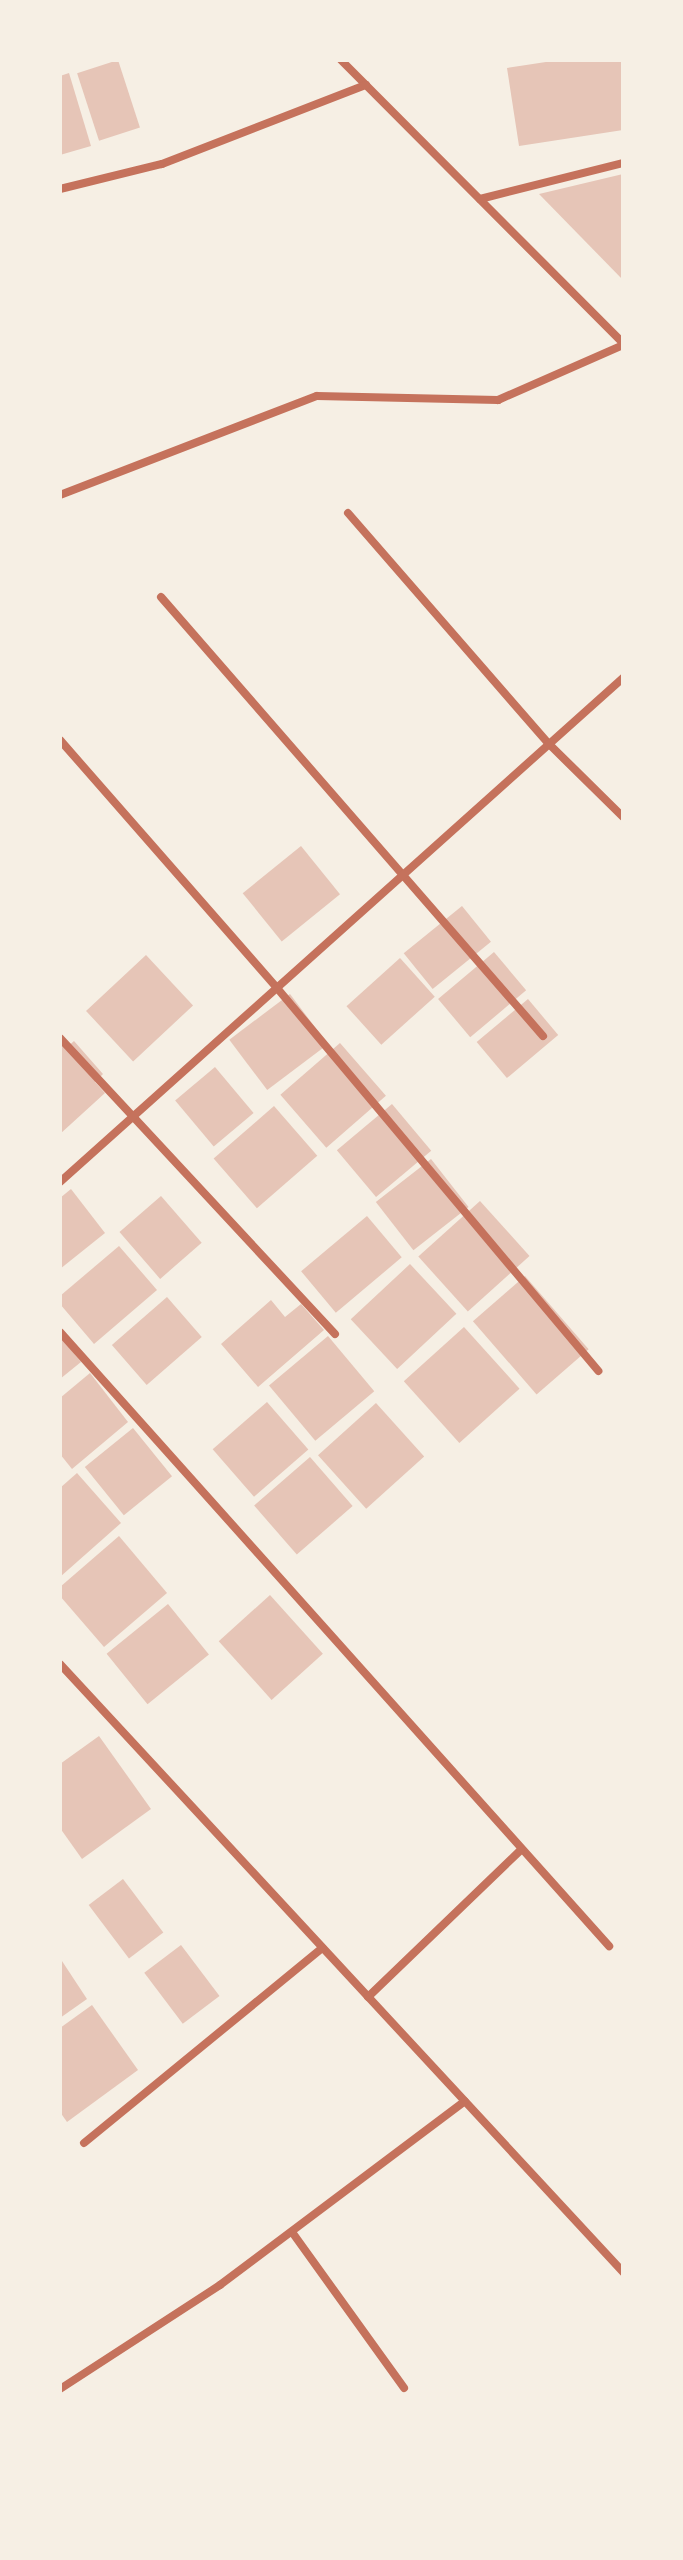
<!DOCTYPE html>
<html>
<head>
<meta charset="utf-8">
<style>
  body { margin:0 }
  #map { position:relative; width:683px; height:2560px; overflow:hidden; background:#f6efe4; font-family:Inter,sans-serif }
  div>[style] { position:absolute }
  .building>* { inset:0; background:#e6c5b7; transform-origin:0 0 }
  .minor>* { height:8px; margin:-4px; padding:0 4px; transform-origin:4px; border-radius:4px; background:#c5725c }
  span { translate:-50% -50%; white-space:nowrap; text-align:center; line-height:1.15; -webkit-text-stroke:7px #f6efe4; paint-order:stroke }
  .frame { position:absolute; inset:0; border:62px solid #f6efe4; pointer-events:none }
</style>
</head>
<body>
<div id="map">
  <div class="building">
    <i style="left:118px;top:60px;width:71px;height:43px;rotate:72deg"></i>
    <i style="clip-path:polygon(559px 60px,621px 60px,623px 130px,519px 146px,507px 68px)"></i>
    <i style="clip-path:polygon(69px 73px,91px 146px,60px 155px,60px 76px)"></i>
    <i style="clip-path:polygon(623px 174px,623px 280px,539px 194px)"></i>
    <i style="left:301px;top:846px;width:62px;height:75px;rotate:51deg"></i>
    <i style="left:462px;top:906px;width:46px;height:75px;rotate:51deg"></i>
    <i style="left:494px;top:952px;width:50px;height:73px;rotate:50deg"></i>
    <i style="left:146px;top:955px;width:69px;height:82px;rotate:47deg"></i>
    <i style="left:400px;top:958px;width:52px;height:72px;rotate:48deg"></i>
    <i style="left:290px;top:994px;width:63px;height:76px;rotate:53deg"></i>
    <i style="left:528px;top:999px;width:47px;height:67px;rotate:50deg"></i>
    <i style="clip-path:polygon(60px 1041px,66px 1048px,74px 1041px,103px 1074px,95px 1082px,105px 1093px,60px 1134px)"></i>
    <i style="left:340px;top:1043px;width:70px;height:79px;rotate:49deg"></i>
    <i style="left:215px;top:1067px;width:60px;height:52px;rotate:50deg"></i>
    <i style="left:392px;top:1104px;width:61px;height:72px;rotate:50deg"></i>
    <i style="left:274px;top:1106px;width:66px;height:80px;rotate:49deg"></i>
    <i style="left:431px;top:1159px;width:61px;height:70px;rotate:52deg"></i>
    <i style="clip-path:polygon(71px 1189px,105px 1233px,60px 1269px,60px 1198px)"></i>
    <i style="left:161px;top:1196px;width:62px;height:55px;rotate:49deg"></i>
    <i style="left:480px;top:1201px;width:74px;height:83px;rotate:48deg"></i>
    <i style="left:367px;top:1216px;width:54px;height:86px;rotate:50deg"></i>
    <i style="clip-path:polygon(119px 1246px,157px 1290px,94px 1344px,60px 1304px,60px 1296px)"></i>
    <i style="left:410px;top:1264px;width:68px;height:81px;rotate:47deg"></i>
    <i style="left:525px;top:1276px;width:97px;height:69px;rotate:49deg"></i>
    <i style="left:167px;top:1297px;width:53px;height:73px;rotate:49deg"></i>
    <i style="clip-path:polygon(271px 1300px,285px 1317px,301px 1304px,324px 1330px,258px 1387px,221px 1344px)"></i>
    <i style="left:464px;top:1327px;width:83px;height:81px;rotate:48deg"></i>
    <i style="clip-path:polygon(60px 1336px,81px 1362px,60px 1379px)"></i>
    <i style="left:328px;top:1336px;width:72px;height:77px;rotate:50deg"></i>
    <i style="clip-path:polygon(90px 1373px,128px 1422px,72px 1469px,60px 1454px,60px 1398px)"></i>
    <i style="left:267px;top:1402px;width:63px;height:72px;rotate:49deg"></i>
    <i style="left:376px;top:1403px;width:72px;height:78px;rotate:48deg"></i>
    <i style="left:133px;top:1428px;width:62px;height:62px;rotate:51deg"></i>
    <i style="left:310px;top:1457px;width:65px;height:74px;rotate:49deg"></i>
    <i style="clip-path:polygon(77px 1473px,121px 1523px,60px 1577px,60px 1488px)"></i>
    <i style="clip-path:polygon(119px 1536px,167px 1593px,104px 1647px,60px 1596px,60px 1587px)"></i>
    <i style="left:270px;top:1595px;width:79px;height:69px;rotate:48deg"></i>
    <i style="left:168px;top:1604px;width:65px;height:79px;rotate:51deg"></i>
    <i style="clip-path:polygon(99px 1736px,151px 1809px,82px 1859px,60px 1828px,60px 1764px)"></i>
    <i style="left:123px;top:1879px;width:67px;height:43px;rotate:53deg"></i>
    <i style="left:181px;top:1945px;width:64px;height:46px;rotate:53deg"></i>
    <i style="clip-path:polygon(60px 1958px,87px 1999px,60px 2018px)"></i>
    <i style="clip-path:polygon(92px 2005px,138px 2070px,67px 2122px,60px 2112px,60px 2028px)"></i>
  </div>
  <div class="minor">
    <i style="left:341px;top:60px;width:400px;rotate:45.1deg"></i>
    <i style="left:60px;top:189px;width:105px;rotate:-13.8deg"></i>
    <i style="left:162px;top:164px;width:219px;rotate:-21.2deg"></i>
    <i style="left:480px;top:199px;width:147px;rotate:-14.1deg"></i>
    <i style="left:60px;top:495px;width:275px;rotate:-21.1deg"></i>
    <i style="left:317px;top:396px;width:181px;rotate:1.3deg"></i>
    <i style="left:498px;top:400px;width:137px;rotate:-23.7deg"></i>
    <i style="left:348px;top:513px;width:306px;rotate:49deg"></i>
    <i style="left:549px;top:744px;width:104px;rotate:44.6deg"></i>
    <i style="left:161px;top:597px;width:582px;rotate:48.97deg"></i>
    <i style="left:60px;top:740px;width:330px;rotate:48.8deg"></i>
    <i style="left:277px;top:988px;width:500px;rotate:50deg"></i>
    <i style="left:60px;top:1038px;width:404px;rotate:47.1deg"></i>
    <i style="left:60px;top:1182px;width:756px;rotate:-41.84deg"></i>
    <i style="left:60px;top:1332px;width:824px;rotate:48.2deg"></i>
    <i style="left:60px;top:1664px;width:829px;rotate:47.2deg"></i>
    <i style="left:368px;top:1997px;width:212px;rotate:-43.9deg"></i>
    <i style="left:84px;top:2143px;width:308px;rotate:-39.3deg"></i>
    <i style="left:292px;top:2232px;width:192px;rotate:54.3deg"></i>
    <i style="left:60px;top:2389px;width:191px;rotate:-33deg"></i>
    <i style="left:220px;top:2285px;width:306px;rotate:-36.9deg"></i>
  </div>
  <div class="frame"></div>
</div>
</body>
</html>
